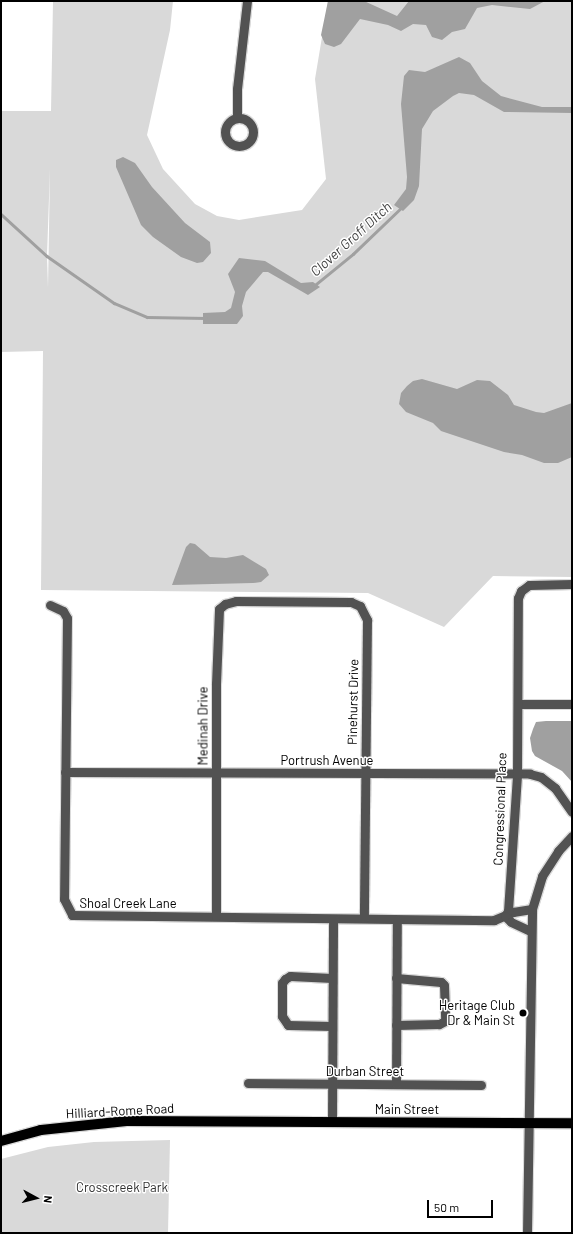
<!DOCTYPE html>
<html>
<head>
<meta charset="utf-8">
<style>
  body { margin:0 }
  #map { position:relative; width:573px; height:1234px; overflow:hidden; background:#fff; font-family:Barlow,sans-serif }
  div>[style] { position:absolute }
  .green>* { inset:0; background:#d9d9d9 }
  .water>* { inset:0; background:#a0a0a0 }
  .stream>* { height:2.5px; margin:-1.25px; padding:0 1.25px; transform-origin:1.25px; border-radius:1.25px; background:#a0a0a0 }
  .roads { filter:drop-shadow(1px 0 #dbdbdb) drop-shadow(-1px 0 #dbdbdb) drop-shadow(0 1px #dbdbdb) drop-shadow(0 -1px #dbdbdb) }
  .minor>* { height:9px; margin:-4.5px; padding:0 4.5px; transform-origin:4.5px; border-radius:4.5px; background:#525252 }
  .minor>.ring { margin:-4.5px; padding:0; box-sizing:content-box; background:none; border:9px solid #525252; border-radius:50% }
  .major>* { height:10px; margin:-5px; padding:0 5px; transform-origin:5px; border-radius:5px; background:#000 }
  .dots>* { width:11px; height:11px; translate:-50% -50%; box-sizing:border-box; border:2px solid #fff; border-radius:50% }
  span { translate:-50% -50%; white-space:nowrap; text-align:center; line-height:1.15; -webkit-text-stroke:3px #fff; paint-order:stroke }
  .street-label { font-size:13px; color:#000 }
  .poi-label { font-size:13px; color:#000 }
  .right { translate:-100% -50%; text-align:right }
  .park-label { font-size:13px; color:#303030 }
  .water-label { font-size:14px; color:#414141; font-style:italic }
  .frame { position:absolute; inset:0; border:2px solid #000; pointer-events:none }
  .north { position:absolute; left:16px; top:1178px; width:40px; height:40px; -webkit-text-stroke:3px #fff; paint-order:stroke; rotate:97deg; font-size:11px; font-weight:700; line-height:16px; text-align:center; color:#000 }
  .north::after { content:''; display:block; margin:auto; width:14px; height:18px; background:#000; clip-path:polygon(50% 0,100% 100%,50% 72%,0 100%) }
  .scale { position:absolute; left:427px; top:1200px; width:66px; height:18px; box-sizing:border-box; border:2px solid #000; border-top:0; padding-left:5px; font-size:12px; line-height:14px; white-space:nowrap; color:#000; -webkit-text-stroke:3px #fff; paint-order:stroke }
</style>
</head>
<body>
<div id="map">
  <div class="green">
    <i style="clip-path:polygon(evenodd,53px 1px,173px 1px,170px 30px,147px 135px,163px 169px,195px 204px,217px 216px,239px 220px,302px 210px,326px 179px,315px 79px,328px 1px,572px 1px,572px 577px,493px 576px,444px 627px,368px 593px,41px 590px,43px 351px,1px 352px,1px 111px,51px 111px,53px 1px,50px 169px,50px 170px,48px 288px,47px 256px,50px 169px)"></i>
    <i style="clip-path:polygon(170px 1140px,168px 1233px,1px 1233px,1px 1159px,48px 1147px,94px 1142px)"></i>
  </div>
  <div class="water">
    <i style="clip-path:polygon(328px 1px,364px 1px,397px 16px,409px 1px,545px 1px,530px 9px,492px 5px,477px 8px,465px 29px,452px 32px,442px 40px,432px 37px,426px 25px,413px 24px,401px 31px,388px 25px,360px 19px,341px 44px,334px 47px,325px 44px,321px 35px)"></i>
    <i style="clip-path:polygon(459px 57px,470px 63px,482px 81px,501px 96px,542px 107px,572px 107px,572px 113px,504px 112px,474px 95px,459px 93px,453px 96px,433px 111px,422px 129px,419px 186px,414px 200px,403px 211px,394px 205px,406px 189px,407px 177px,401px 104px,404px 76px,409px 70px,425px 72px)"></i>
    <i style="clip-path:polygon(123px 157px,135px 163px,152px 187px,185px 223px,210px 242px,211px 253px,203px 262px,197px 263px,181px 257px,153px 237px,141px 225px,116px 167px,116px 160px)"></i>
    <i style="clip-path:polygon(239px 258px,265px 261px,301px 283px,313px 282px,320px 287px,308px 295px,268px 272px,263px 272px,246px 292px,242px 306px,243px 316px,237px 324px,203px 324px,203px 313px,225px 312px,231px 308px,235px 292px,228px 274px)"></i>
    <i style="clip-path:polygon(422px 379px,457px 389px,477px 380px,490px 381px,508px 395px,514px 405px,536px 412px,544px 413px,572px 403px,572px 457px,558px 463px,544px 463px,522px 455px,504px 452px,441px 431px,433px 423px,406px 412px,399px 404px,401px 393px,407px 386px,413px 381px)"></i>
    <i style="clip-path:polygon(190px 543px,195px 544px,210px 557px,226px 558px,243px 555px,266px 569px,269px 575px,261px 582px,253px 583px,172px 585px,186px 547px)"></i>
    <i style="clip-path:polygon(546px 721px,572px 721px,572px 782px,562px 771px,535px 756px,532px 751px,530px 738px,533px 729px,536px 722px)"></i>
  </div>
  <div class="stream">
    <i style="left:1px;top:214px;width:62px;rotate:42.4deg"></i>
    <i style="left:47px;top:256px;width:82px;rotate:35deg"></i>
    <i style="left:114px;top:303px;width:36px;rotate:23deg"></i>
    <i style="left:147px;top:317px;width:59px;rotate:1deg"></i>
    <i style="left:315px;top:285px;width:49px;rotate:-39.2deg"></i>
    <i style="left:353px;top:254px;width:68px;rotate:-43.8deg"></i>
  </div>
  <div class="roads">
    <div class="minor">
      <i class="ring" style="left:225px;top:118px;width:19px;height:19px"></i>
      <i style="left:237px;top:118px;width:29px;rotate:-90deg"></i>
      <i style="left:237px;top:89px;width:89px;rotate:-83.5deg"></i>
      <i style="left:50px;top:605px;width:14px;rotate:25deg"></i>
      <i style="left:63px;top:611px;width:8px;rotate:60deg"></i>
      <i style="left:67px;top:618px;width:281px;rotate:90.6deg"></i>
      <i style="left:64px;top:899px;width:18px;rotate:63deg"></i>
      <i style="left:72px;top:915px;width:422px;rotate:0.7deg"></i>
      <i style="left:494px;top:920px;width:21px;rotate:-23deg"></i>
      <i style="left:513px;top:912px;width:19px;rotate:-9deg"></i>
      <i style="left:518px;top:704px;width:54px"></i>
      <i style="left:65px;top:772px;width:465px;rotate:0.2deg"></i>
      <i style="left:530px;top:774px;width:11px;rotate:15deg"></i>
      <i style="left:541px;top:777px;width:18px;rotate:38deg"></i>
      <i style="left:555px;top:788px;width:29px;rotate:55deg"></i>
      <i style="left:216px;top:916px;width:232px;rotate:-90deg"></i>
      <i style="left:216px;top:684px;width:75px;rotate:-87.7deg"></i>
      <i style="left:219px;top:609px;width:8px;rotate:-40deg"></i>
      <i style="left:225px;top:604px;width:11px;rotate:-15deg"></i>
      <i style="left:236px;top:601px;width:115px;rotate:0.5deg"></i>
      <i style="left:351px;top:602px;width:10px;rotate:24deg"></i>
      <i style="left:360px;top:606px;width:16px;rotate:63deg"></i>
      <i style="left:367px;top:620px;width:298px;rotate:90.6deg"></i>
      <i style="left:505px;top:916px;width:6px;rotate:-59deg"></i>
      <i style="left:508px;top:911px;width:137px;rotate:-86.2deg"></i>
      <i style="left:517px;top:774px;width:176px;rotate:-89.7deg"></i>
      <i style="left:518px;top:598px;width:8px;rotate:-67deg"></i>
      <i style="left:521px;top:591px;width:10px;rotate:-37deg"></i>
      <i style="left:529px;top:585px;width:43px;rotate:-1.3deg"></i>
      <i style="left:505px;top:916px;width:8px;rotate:45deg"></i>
      <i style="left:511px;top:922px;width:21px;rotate:25deg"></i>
      <i style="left:396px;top:978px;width:45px;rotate:5.1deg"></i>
      <i style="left:441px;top:982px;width:4px;rotate:45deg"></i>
      <i style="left:444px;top:985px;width:36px;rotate:88deg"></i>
      <i style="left:445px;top:1021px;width:7px;rotate:153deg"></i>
      <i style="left:439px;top:1024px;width:43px;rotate:178.7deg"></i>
      <i style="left:332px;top:1026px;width:44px;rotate:-178.7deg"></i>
      <i style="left:288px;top:1025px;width:11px;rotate:-124deg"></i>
      <i style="left:282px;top:1016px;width:33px;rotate:-90deg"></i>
      <i style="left:282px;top:983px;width:5px;rotate:-53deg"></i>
      <i style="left:285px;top:979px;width:6px;rotate:-31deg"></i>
      <i style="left:290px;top:976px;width:42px;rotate:2.7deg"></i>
      <i style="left:248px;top:1083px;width:233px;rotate:0.5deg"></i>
      <i style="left:396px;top:1084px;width:164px;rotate:-89.7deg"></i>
      <i style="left:332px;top:1122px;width:203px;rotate:-89.7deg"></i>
      <i style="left:527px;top:1233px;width:324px;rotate:-89.1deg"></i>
      <i style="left:532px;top:909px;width:34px;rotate:-73deg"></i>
      <i style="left:542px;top:876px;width:30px;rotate:-57deg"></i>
      <i style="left:558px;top:851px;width:21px;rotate:-47deg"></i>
    </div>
    <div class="major">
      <i style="left:1px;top:1141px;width:41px;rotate:-15.4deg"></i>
      <i style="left:41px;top:1130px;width:86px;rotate:-6deg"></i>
      <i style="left:127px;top:1121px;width:445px;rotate:0.3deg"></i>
    </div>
  </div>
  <div class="dots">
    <i style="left:523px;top:1013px;background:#000"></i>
  </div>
  <div class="street-label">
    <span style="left:353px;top:702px;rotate:-89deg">Pinehurst Drive</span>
    <span style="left:203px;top:726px;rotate:-90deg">Medinah Drive</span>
    <span style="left:327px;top:760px">Portrush Avenue</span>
    <span style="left:500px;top:809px;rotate:-88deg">Congressional Place</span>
    <span style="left:128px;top:903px">Shoal Creek Lane</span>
    <span style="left:365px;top:1071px">Durban Street</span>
    <span style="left:407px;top:1109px">Main Street</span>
    <span style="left:120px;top:1111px;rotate:-3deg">Hilliard-Rome Road</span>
  </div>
  <div class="poi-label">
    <span class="right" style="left:515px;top:1013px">Heritage Club<br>Dr &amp; Main St</span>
  </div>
  <div class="park-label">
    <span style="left:122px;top:1187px">Crosscreek Park</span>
  </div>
  <div class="water-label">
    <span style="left:351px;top:239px;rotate:-42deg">Clover Groff Ditch</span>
  </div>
  <div class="frame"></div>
  <div class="north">N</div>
  <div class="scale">50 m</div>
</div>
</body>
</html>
